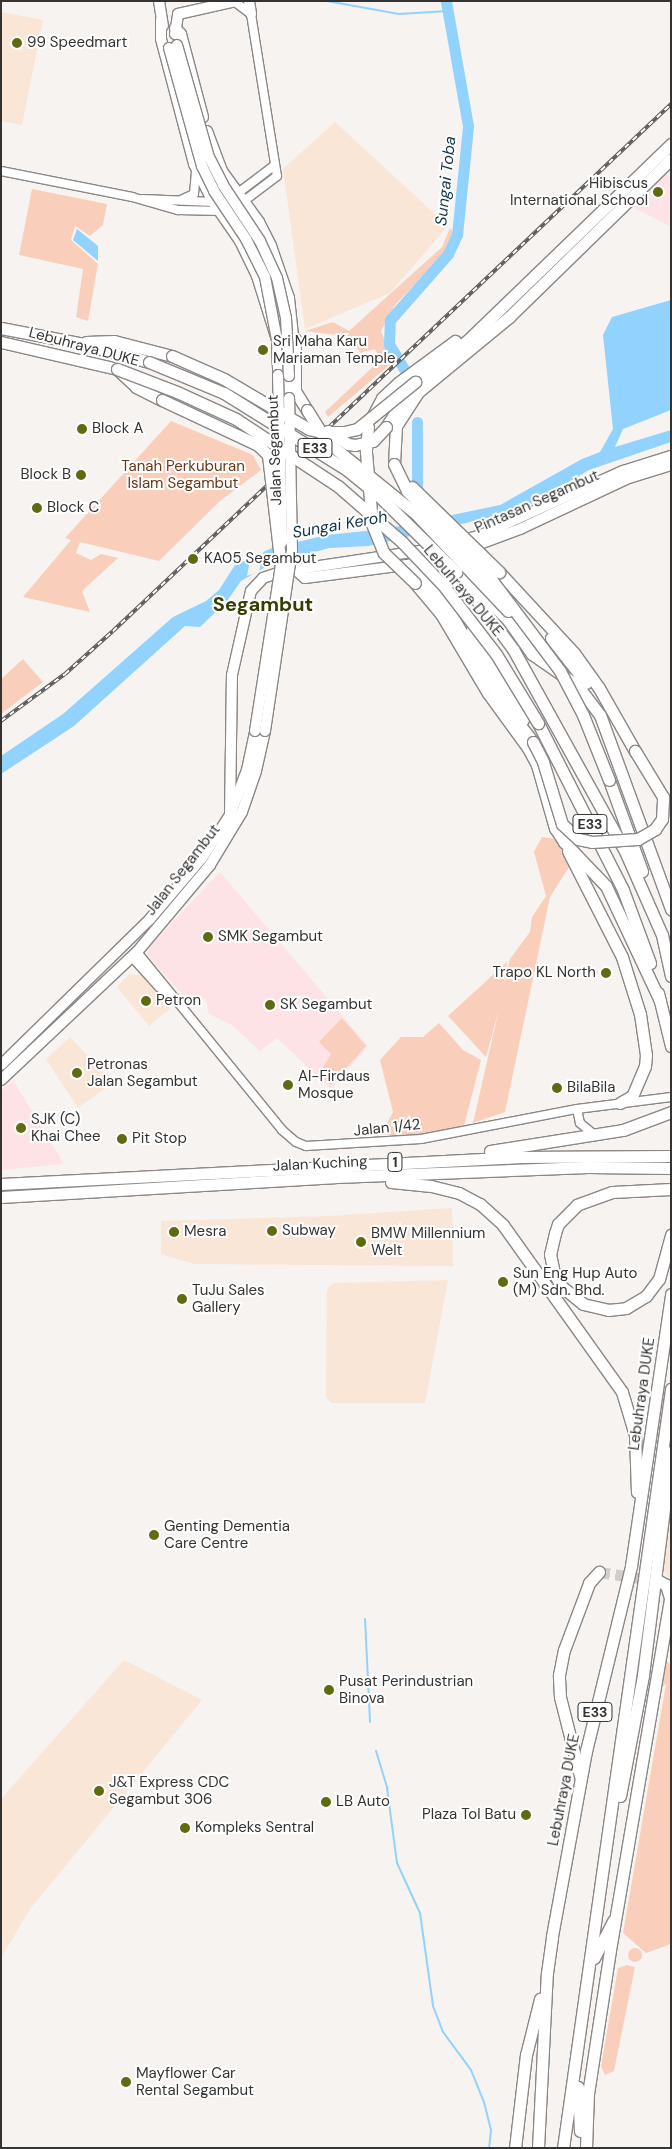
<!DOCTYPE html>
<html>
<head>
<meta charset="utf-8">
<style>
  body { margin:0 }
  #map { position:relative; width:672px; height:2149px; overflow:hidden; background:#f7f3f1; font-family:"DM Sans",sans-serif }
  div>[style] { position:absolute }
  .commercial>* { inset:0; background:#f9e6d6 }
  .education>* { inset:0; background:#fde2e6 }
  .green>* { inset:0; background:#f9cfbb }
  .round { border-radius:50% }
  .water>* { inset:0; background:#91d3fe }
  .pier>* { inset:0; background:#f7f3f1 }
  .stream>* { height:2px; margin:-1px; padding:0 1px; transform-origin:1px; border-radius:1px; background:#91d3fe }
  .river>* { height:11px; margin:-5.5px; padding:0 5.5px; transform-origin:5.5px; border-radius:5.5px; background:#91d3fe }
  .highway-tunnel>* { height:11px; margin-top:-5.5px; transform-origin:0; background:repeating-linear-gradient(90deg,#d0cdcb 0 11px,transparent 0 16.5px) }
  .roads { filter:drop-shadow(1px 0 #8b8785) drop-shadow(-1px 0 #8b8785) drop-shadow(0 1px #8b8785) drop-shadow(0 -1px #8b8785) }
  .minor>* { height:8px; margin:-4px; padding:0 4px; transform-origin:4px; border-radius:4px; background:#fff }
  .major>* { height:10px; margin:-5px; padding:0 5px; transform-origin:5px; border-radius:5px; background:#fff }
  .highway>* { height:11px; margin:-5.5px; padding:0 5.5px; transform-origin:5.5px; border-radius:5.5px; background:#fff }
  .rail>* { height:4px; margin-top:-2px; transform-origin:0; background:repeating-linear-gradient(90deg,#fff 0 5.5px,#575654 0 11px); box-sizing:border-box; border-block:1px solid #575654 }
  .bridges { filter:drop-shadow(1px 0 #8b8785) drop-shadow(-1px 0 #8b8785) drop-shadow(0 1px #8b8785) drop-shadow(0 -1px #8b8785) }
  .major-bridge>* { height:10px; margin:-5px; padding:0 5px; transform-origin:5px; border-radius:5px; background:#fff }
  .highway-bridge>* { height:11px; margin:-5.5px; padding:0 5.5px; transform-origin:5.5px; border-radius:5.5px; background:#fff }
  .dots>* { width:14px; height:14px; translate:-50% -50%; box-sizing:border-box; border:2px solid #fff; border-radius:50% }
  span { translate:-50% -50%; white-space:nowrap; text-align:center; line-height:1.15; -webkit-text-stroke:4px #fff; paint-order:stroke }
  .shield-label span { padding:1px 4px; background:#fff; border:1px solid; border-radius:4px; -webkit-text-stroke-width:0 }
  .shield-label { font-size:14px; color:#343332; font-weight:700 }
  .poi-label { font-size:15px; color:#343332 }
  .left { translate:0 -50%; text-align:left }
  .right { translate:-100% -50%; text-align:right }
  .street-label { font-size:15px; color:#343332 }
  .park-label { font-size:15px; color:#693517 }
  .water-label { font-size:16px; color:#0f344a; font-style:italic }
  .district-label { font-size:20px; color:#363d00; font-weight:700 }
  .frame { position:absolute; inset:0; border:2px solid #343332; pointer-events:none }
</style>
</head>
<body>
<div id="map">
  <div class="commercial">
    <i style="clip-path:polygon(1px 12px,43px 20px,22px 125px,1px 121px)"></i>
    <i style="clip-path:polygon(335px 122px,448px 226px,390px 293px,305px 329px,283px 169px)"></i>
    <i style="clip-path:polygon(129px 974px,141px 975px,170px 1009px,149px 1026px,117px 987px)"></i>
    <i style="clip-path:polygon(70px 1037px,113px 1083px,78px 1108px,46px 1059px)"></i>
    <i style="clip-path:polygon(452px 1208px,453px 1266px,194px 1264px,161px 1254px,161px 1221px,329px 1216px)"></i>
    <i style="clip-path:polygon(448px 1280px,425px 1403px,332px 1403px,329px 1401px,326px 1396px,327px 1291px,330px 1286px,334px 1283px)"></i>
    <i style="clip-path:polygon(671px 1513px,671px 1582px,661px 1566px)"></i>
    <i style="clip-path:polygon(124px 1660px,202px 1700px,30px 1909px,1px 1958px,1px 1799px)"></i>
  </div>
  <div class="education">
    <i style="clip-path:polygon(665px 174px,671px 177px,671px 227px,631px 206px)"></i>
    <i style="clip-path:polygon(220px 872px,368px 1046px,331px 1089px,277px 1038px,260px 1051px,232px 1025px,209px 1014px,206px 999px,189px 1002px,147px 955px,150px 946px)"></i>
    <i style="clip-path:polygon(13px 1080px,64px 1164px,1px 1170px,1px 1091px)"></i>
  </div>
  <div class="green">
    <i style="clip-path:polygon(32px 189px,107px 204px,103px 225px,90px 236px,75px 226px,71px 240px,98px 264px,88px 321px,76px 317px,83px 269px,19px 255px)"></i>
    <i style="clip-path:polygon(450px 228px,454px 233px,445px 253px,395px 305px,381px 331px,393px 362px,328px 417px,325px 412px,380px 360px,375px 349px,360px 353px,351px 337px,305px 331px,333px 322px,349px 331px,442px 247px)"></i>
    <i style="clip-path:polygon(171px 421px,253px 455px,261px 470px,220px 501px,159px 561px,80px 542px,76px 553px,91px 560px,101px 554px,118px 558px,82px 591px,90px 612px,23px 597px,71px 540px,65px 538px)"></i>
    <i style="clip-path:polygon(23px 659px,43px 682px,1px 714px,1px 679px)"></i>
    <i style="clip-path:polygon(542px 837px,555px 839px,571px 864px,550px 897px,505px 1112px,473px 1123px,499px 1009px,486px 1057px,448px 1016px,507px 962px,504px 985px,510px 959px,530px 932px,532px 917px,546px 896px,534px 852px)"></i>
    <i style="clip-path:polygon(342px 1018px,366px 1046px,331px 1085px,319px 1074px,331px 1054px,319px 1042px)"></i>
    <i style="clip-path:polygon(439px 1023px,463px 1050px,481px 1060px,464px 1126px,415px 1136px,381px 1135px,393px 1112px,380px 1060px,401px 1037px,423px 1037px)"></i>
    <i style="clip-path:polygon(671px 1650px,671px 1944px,646px 1953px,623px 1933px,666px 1684px,659px 1689px,665px 1660px,670px 1664px)"></i>
    <i class="round" style="left:628px;top:1948px;width:14px;height:14px"></i>
    <i style="clip-path:polygon(627px 1965px,635px 1967px,614px 2071px,605px 2075px,601px 2066px,618px 1968px)"></i>
  </div>
  <div class="water">
    <i style="clip-path:polygon(77px 229px,98px 246px,98px 261px,73px 240px)"></i>
    <i style="clip-path:polygon(671px 300px,671px 410px,623px 429px,615px 447px,671px 430px,671px 442px,589px 470px,533px 503px,508px 513px,368px 546px,329px 548px,269px 565px,241px 581px,227px 601px,200px 627px,185px 626px,74px 726px,1px 774px,1px 756px,63px 714px,173px 617px,206px 601px,219px 590px,235px 565px,272px 548px,327px 535px,385px 529px,500px 505px,582px 459px,600px 452px,613px 429px,603px 335px,612px 317px)"></i>
  </div>
  <div class="pier">
    <i style="clip-path:polygon(264px 549px,259px 572px,247px 576px,251px 555px)"></i>
  </div>
  <div class="stream">
    <i style="left:327px;top:1px;width:73px;rotate:10.2deg"></i>
    <i style="left:399px;top:14px;width:49px;rotate:-3.5deg"></i>
    <i style="left:365px;top:1619px;width:103px;rotate:87.2deg"></i>
    <i style="left:376px;top:1751px;width:39px;rotate:73deg"></i>
    <i style="left:387px;top:1788px;width:76px;rotate:82.4deg"></i>
    <i style="left:397px;top:1863px;width:55px;rotate:65.3deg"></i>
    <i style="left:420px;top:1913px;width:94px;rotate:82deg"></i>
    <i style="left:433px;top:2006px;width:28px;rotate:69deg"></i>
    <i style="left:443px;top:2032px;width:47px;rotate:53.6deg"></i>
    <i style="left:471px;top:2070px;width:35px;rotate:68deg"></i>
    <i style="left:484px;top:2102px;width:29px;rotate:76deg"></i>
    <i style="left:491px;top:2130px;width:18px;rotate:96deg"></i>
  </div>
  <div class="river">
    <i style="left:404px;top:369px;width:29px;rotate:-121deg"></i>
    <i style="left:389px;top:344px;width:24px;rotate:-88deg"></i>
    <i style="left:390px;top:320px;width:88px;rotate:-48.7deg"></i>
    <i style="left:448px;top:254px;width:21px;rotate:-65deg"></i>
    <i style="left:457px;top:235px;width:110px;rotate:-84.2deg"></i>
    <i style="left:468px;top:126px;width:127px;rotate:-100deg"></i>
    <i style="left:417px;top:498px;width:76px;rotate:-90deg"></i>
  </div>
  <div class="highway-tunnel">
    <i style="left:599px;top:1572px;width:56px;rotate:8.3deg"></i>
  </div>
  <div class="roads">
    <div class="minor">
      <i style="left:235px;top:2px;width:20px;rotate:37deg"></i>
      <i style="left:251px;top:14px;width:164px;rotate:80.9deg"></i>
      <i style="left:277px;top:176px;width:46px;rotate:142.9deg"></i>
      <i style="left:1px;top:171px;width:134px;rotate:11.2deg"></i>
      <i style="left:132px;top:197px;width:48px;rotate:15.8deg"></i>
      <i style="left:178px;top:210px;width:44px;rotate:1.3deg"></i>
      <i style="left:143px;top:199px;width:70px;rotate:2.5deg"></i>
      <i style="left:213px;top:202px;width:27px;rotate:-20deg"></i>
      <i style="left:238px;top:193px;width:46px;rotate:-37.1deg"></i>
      <i style="left:181px;top:200px;width:14px;rotate:-25deg"></i>
      <i style="left:194px;top:194px;width:21px;rotate:-85deg"></i>
      <i style="left:137px;top:952px;width:230px;rotate:50.8deg"></i>
      <i style="left:282px;top:1130px;width:18px;rotate:41deg"></i>
      <i style="left:296px;top:1142px;width:11px;rotate:22deg"></i>
      <i style="left:306px;top:1146px;width:115px;rotate:-3.5deg"></i>
      <i style="left:421px;top:1139px;width:159px;rotate:-10.9deg"></i>
      <i style="left:577px;top:1109px;width:95px;rotate:-7.3deg"></i>
      <i style="left:132px;top:957px;width:40px;rotate:48deg"></i>
      <i style="left:159px;top:987px;width:15px;rotate:37deg"></i>
      <i style="left:577px;top:1109px;width:14px;rotate:78deg"></i>
      <i style="left:580px;top:1123px;width:17px;rotate:40deg"></i>
    </div>
    <div class="major">
      <i style="left:159px;top:1px;width:25px;rotate:81deg"></i>
      <i style="left:249px;top:1px;width:13px;rotate:81deg"></i>
      <i style="left:161px;top:20px;width:19px;rotate:90deg"></i>
      <i style="left:161px;top:39px;width:129px;rotate:75.2deg"></i>
      <i style="left:194px;top:164px;width:42px;rotate:63.4deg"></i>
      <i style="left:213px;top:202px;width:47px;rotate:55.3deg"></i>
      <i style="left:240px;top:241px;width:39px;rotate:64deg"></i>
      <i style="left:257px;top:276px;width:67px;rotate:72.6deg"></i>
      <i style="left:277px;top:340px;width:35px;rotate:88deg"></i>
      <i style="left:175px;top:28px;width:8px;rotate:45deg"></i>
      <i style="left:181px;top:34px;width:86px;rotate:75.2deg"></i>
      <i style="left:175px;top:34px;width:20px;rotate:-81deg"></i>
      <i style="left:178px;top:14px;width:59px;rotate:-12.6deg"></i>
      <i style="left:207px;top:131px;width:43px;rotate:69.4deg"></i>
      <i style="left:222px;top:171px;width:63px;rotate:54deg"></i>
      <i style="left:259px;top:222px;width:27px;rotate:63deg"></i>
      <i style="left:271px;top:246px;width:55px;rotate:70.9deg"></i>
      <i style="left:289px;top:298px;width:47px;rotate:83.9deg"></i>
      <i style="left:289px;top:376px;width:22px;rotate:90deg"></i>
      <i style="left:460px;top:541px;width:22px;rotate:-16deg"></i>
      <i style="left:481px;top:535px;width:156px;rotate:-24.3deg"></i>
      <i style="left:623px;top:471px;width:50px;rotate:-17.4deg"></i>
      <i style="left:466px;top:549px;width:58px;rotate:-20.3deg"></i>
      <i style="left:520px;top:529px;width:120px;rotate:-25.1deg"></i>
      <i style="left:629px;top:478px;width:44px;rotate:-17.2deg"></i>
      <i style="left:298px;top:572px;width:9px;rotate:41deg"></i>
      <i style="left:305px;top:578px;width:103px;rotate:-7.3deg"></i>
      <i style="left:407px;top:565px;width:41px;rotate:-14deg"></i>
      <i style="left:230px;top:815px;width:140px;rotate:-89.2deg"></i>
      <i style="left:232px;top:675px;width:86px;rotate:-77.3deg"></i>
      <i style="left:251px;top:591px;width:18px;rotate:-47deg"></i>
      <i style="left:263px;top:578px;width:18px;rotate:-19deg"></i>
      <i style="left:280px;top:572px;width:161px;rotate:-8.6deg"></i>
      <i style="left:1px;top:1065px;width:209px;rotate:-44.4deg"></i>
      <i style="left:150px;top:919px;width:80px;rotate:-49.6deg"></i>
      <i style="left:202px;top:858px;width:51px;rotate:-56.9deg"></i>
      <i style="left:230px;top:815px;width:48px;rotate:-69.3deg"></i>
      <i style="left:247px;top:770px;width:40px;rotate:-78deg"></i>
      <i style="left:1px;top:1080px;width:187px;rotate:-43.3deg"></i>
      <i style="left:137px;top:952px;width:114px;rotate:-50deg"></i>
      <i style="left:210px;top:865px;width:62px;rotate:-58.9deg"></i>
      <i style="left:242px;top:812px;width:43px;rotate:-71.1deg"></i>
      <i style="left:256px;top:771px;width:41px;rotate:-77.3deg"></i>
    </div>
    <div class="highway">
      <i style="left:1px;top:328px;width:79px;rotate:10.9deg"></i>
      <i style="left:79px;top:343px;width:73px;rotate:15.2deg"></i>
      <i style="left:295px;top:339px;width:52px;rotate:90deg"></i>
      <i style="left:295px;top:391px;width:22px;rotate:58deg"></i>
      <i style="left:1px;top:342px;width:119px;rotate:13.1deg"></i>
      <i style="left:117px;top:369px;width:26px;rotate:43deg"></i>
      <i style="left:136px;top:387px;width:29px;rotate:27deg"></i>
      <i style="left:86px;top:342px;width:28px;rotate:-2deg"></i>
      <i style="left:114px;top:341px;width:60px;rotate:14.5deg"></i>
      <i style="left:372px;top:417px;width:21px;rotate:-62deg"></i>
      <i style="left:382px;top:398px;width:22px;rotate:-43deg"></i>
      <i style="left:398px;top:383px;width:71px;rotate:-36.4deg"></i>
      <i style="left:386px;top:427px;width:54px;rotate:-57.2deg"></i>
      <i style="left:415px;top:382px;width:66px;rotate:-38.3deg"></i>
      <i style="left:467px;top:341px;width:284px;rotate:-44deg"></i>
      <i style="left:394px;top:464px;width:38px;rotate:-87deg"></i>
      <i style="left:396px;top:426px;width:40px;rotate:-57.1deg"></i>
      <i style="left:418px;top:392px;width:118px;rotate:-39.5deg"></i>
      <i style="left:509px;top:317px;width:226px;rotate:-44.3deg"></i>
      <i style="left:407px;top:565px;width:16px;rotate:35deg"></i>
      <i style="left:420px;top:574px;width:47px;rotate:51.9deg"></i>
      <i style="left:449px;top:611px;width:107px;rotate:59.6deg"></i>
      <i style="left:503px;top:703px;width:49px;rotate:52.4deg"></i>
      <i style="left:456px;top:572px;width:96px;rotate:53.5deg"></i>
      <i style="left:513px;top:649px;width:231px;rotate:61deg"></i>
      <i style="left:625px;top:851px;width:92px;rotate:66.2deg"></i>
      <i style="left:662px;top:935px;width:42px;rotate:77.6deg"></i>
      <i style="left:499px;top:572px;width:110px;rotate:47.2deg"></i>
      <i style="left:574px;top:653px;width:43px;rotate:54.5deg"></i>
      <i style="left:599px;top:688px;width:73px;rotate:60.3deg"></i>
      <i style="left:468px;top:580px;width:57px;rotate:45deg"></i>
      <i style="left:508px;top:620px;width:42px;rotate:54.8deg"></i>
      <i style="left:532px;top:654px;width:56px;rotate:34.8deg"></i>
      <i style="left:578px;top:686px;width:36px;rotate:53deg"></i>
      <i style="left:600px;top:715px;width:207px;rotate:69.9deg"></i>
      <i style="left:415px;top:583px;width:40px;rotate:50deg"></i>
      <i style="left:441px;top:614px;width:92px;rotate:59.3deg"></i>
      <i style="left:488px;top:693px;width:68px;rotate:54deg"></i>
      <i style="left:528px;top:748px;width:19px;rotate:62deg"></i>
      <i style="left:537px;top:765px;width:66px;rotate:74.1deg"></i>
      <i style="left:555px;top:828px;width:17px;rotate:57deg"></i>
      <i style="left:564px;top:842px;width:61px;rotate:46.3deg"></i>
      <i style="left:606px;top:886px;width:127px;rotate:64.8deg"></i>
      <i style="left:472px;top:629px;width:104px;rotate:60.7deg"></i>
      <i style="left:551px;top:638px;width:57px;rotate:52.1deg"></i>
      <i style="left:538px;top:723px;width:187px;rotate:63deg"></i>
      <i style="left:623px;top:890px;width:78px;rotate:69.7deg"></i>
      <i style="left:609px;top:780px;width:97px;rotate:70.1deg"></i>
      <i style="left:568px;top:851px;width:119px;rotate:63deg"></i>
      <i style="left:622px;top:957px;width:60px;rotate:72.5deg"></i>
      <i style="left:640px;top:1014px;width:41px;rotate:81.7deg"></i>
      <i style="left:646px;top:1055px;width:11px;rotate:95deg"></i>
      <i style="left:645px;top:1066px;width:33px;rotate:113deg"></i>
      <i style="left:632px;top:1096px;width:14px;rotate:150deg"></i>
      <i style="left:658px;top:993px;width:55px;rotate:76.2deg"></i>
      <i style="left:490px;top:1151px;width:135px;rotate:-9deg"></i>
      <i style="left:623px;top:1130px;width:51px;rotate:-20.6deg"></i>
      <i style="left:391px;top:1182px;width:40px;rotate:5.7deg"></i>
      <i style="left:431px;top:1186px;width:29px;rotate:14deg"></i>
      <i style="left:459px;top:1193px;width:24px;rotate:28deg"></i>
      <i style="left:480px;top:1204px;width:31px;rotate:42deg"></i>
      <i style="left:503px;top:1225px;width:205px;rotate:54.5deg"></i>
      <i style="left:622px;top:1392px;width:45px;rotate:73.2deg"></i>
      <i style="left:635px;top:1435px;width:57px;rotate:88deg"></i>
      <i style="left:1px;top:1184px;width:521px;rotate:-2.97deg"></i>
      <i style="left:521px;top:1157px;width:150px;rotate:-0.4deg"></i>
      <i style="left:671px;top:1189px;width:59px;rotate:177.1deg"></i>
      <i style="left:612px;top:1192px;width:37px;rotate:160deg"></i>
      <i style="left:577px;top:1205px;width:27px;rotate:135deg"></i>
      <i style="left:558px;top:1224px;width:9px;rotate:108deg"></i>
      <i style="left:555px;top:1233px;width:22px;rotate:103deg"></i>
      <i style="left:550px;top:1254px;width:19px;rotate:78deg"></i>
      <i style="left:554px;top:1273px;width:15px;rotate:62deg"></i>
      <i style="left:561px;top:1286px;width:28px;rotate:39deg"></i>
      <i style="left:583px;top:1304px;width:26px;rotate:13deg"></i>
      <i style="left:608px;top:1310px;width:18px;rotate:-6deg"></i>
      <i style="left:626px;top:1308px;width:23px;rotate:-31deg"></i>
      <i style="left:646px;top:1296px;width:21px;rotate:-53deg"></i>
      <i style="left:659px;top:1279px;width:46px;rotate:-74.7deg"></i>
      <i style="left:1px;top:1197px;width:337px;rotate:-3.4deg"></i>
      <i style="left:337px;top:1177px;width:251px;rotate:-2.3deg"></i>
      <i style="left:588px;top:1167px;width:83px;rotate:0.7deg"></i>
      <i style="left:580px;top:1776px;width:81px;rotate:-104.2deg"></i>
      <i style="left:560px;top:1697px;width:22px;rotate:-93deg"></i>
      <i style="left:559px;top:1675px;width:25px;rotate:-79deg"></i>
      <i style="left:564px;top:1650px;width:72px;rotate:-69.5deg"></i>
      <i style="left:589px;top:1583px;width:15px;rotate:-48deg"></i>
      <i style="left:620px;top:1796px;width:123px;rotate:-79.2deg"></i>
      <i style="left:643px;top:1675px;width:225px;rotate:-82.8deg"></i>
      <i style="left:594px;top:1958px;width:42px;rotate:-62.8deg"></i>
      <i style="left:578px;top:2087px;width:44px;rotate:87.4deg"></i>
      <i style="left:515px;top:2148px;width:94px;rotate:-83.3deg"></i>
      <i style="left:526px;top:2055px;width:58px;rotate:-76deg"></i>
      <i style="left:538px;top:2148px;width:175px;rotate:-87.1deg"></i>
      <i style="left:547px;top:1973px;width:37px;rotate:-82deg"></i>
      <i style="left:552px;top:1936px;width:188px;rotate:-79.6deg"></i>
      <i style="left:586px;top:1751px;width:190px;rotate:-76.3deg"></i>
      <i style="left:631px;top:1566px;width:275px;rotate:-81.6deg"></i>
      <i style="left:563px;top:2148px;width:767px;rotate:-81.9deg"></i>
      <i style="left:586px;top:2148px;width:54px;rotate:-87.9deg"></i>
      <i style="left:588px;top:2094px;width:146px;rotate:-81.3deg"></i>
      <i style="left:610px;top:1950px;width:357px;rotate:-80.3deg"></i>
      <i style="left:670px;top:1598px;width:14px;rotate:-107deg"></i>
      <i style="left:666px;top:1585px;width:8px;rotate:-150deg"></i>
    </div>
  </div>
  <div class="rail">
    <i style="left:1px;top:721px;width:79px;rotate:-36.3deg"></i>
    <i style="left:65px;top:674px;width:64px;rotate:-41.9deg"></i>
    <i style="left:113px;top:631px;width:768px;rotate:-43.36deg"></i>
  </div>
  <div class="bridges">
    <div class="major-bridge">
      <i style="left:177px;top:45px;width:116px;rotate:74.1deg"></i>
      <i style="left:209px;top:157px;width:31px;rotate:63deg"></i>
      <i style="left:223px;top:185px;width:67px;rotate:56.5deg"></i>
      <i style="left:260px;top:241px;width:41px;rotate:65.3deg"></i>
      <i style="left:277px;top:278px;width:41px;rotate:77.3deg"></i>
      <i style="left:286px;top:318px;width:58px;rotate:87deg"></i>
      <i style="left:169px;top:48px;width:123px;rotate:74.4deg"></i>
      <i style="left:202px;top:166px;width:28px;rotate:64deg"></i>
      <i style="left:214px;top:191px;width:58px;rotate:56.3deg"></i>
      <i style="left:246px;top:239px;width:42px;rotate:63.4deg"></i>
      <i style="left:265px;top:277px;width:64px;rotate:79.2deg"></i>
      <i style="left:278px;top:375px;width:167px;rotate:88.6deg"></i>
      <i style="left:255px;top:731px;width:174px;rotate:-81.1deg"></i>
      <i style="left:265px;top:731px;width:183px;rotate:-81.5deg"></i>
      <i style="left:292px;top:550px;width:152px;rotate:-91.1deg"></i>
    </div>
    <div class="highway-bridge">
      <i style="left:172px;top:356px;width:57px;rotate:23.9deg"></i>
      <i style="left:224px;top:379px;width:99px;rotate:30.5deg"></i>
      <i style="left:309px;top:429px;width:12px;rotate:14deg"></i>
      <i style="left:321px;top:432px;width:23px"></i>
      <i style="left:344px;top:432px;width:13px;rotate:-13deg"></i>
      <i style="left:357px;top:429px;width:75px;rotate:-39deg"></i>
      <i style="left:149px;top:362px;width:81px;rotate:22.5deg"></i>
      <i style="left:224px;top:393px;width:145px;rotate:32deg"></i>
      <i style="left:347px;top:470px;width:40px;rotate:39deg"></i>
      <i style="left:378px;top:495px;width:110px;rotate:44.6deg"></i>
      <i style="left:117px;top:369px;width:64px;rotate:21deg"></i>
      <i style="left:177px;top:392px;width:65px;rotate:24.6deg"></i>
      <i style="left:236px;top:419px;width:123px;rotate:33.4deg"></i>
      <i style="left:339px;top:487px;width:84px;rotate:41.1deg"></i>
      <i style="left:402px;top:542px;width:59px;rotate:46.4deg"></i>
      <i style="left:443px;top:585px;width:87px;rotate:52.5deg"></i>
      <i style="left:496px;top:654px;width:81px;rotate:58.7deg"></i>
      <i style="left:162px;top:400px;width:106px;rotate:25.1deg"></i>
      <i style="left:258px;top:445px;width:14px;rotate:45deg"></i>
      <i style="left:268px;top:455px;width:113px;rotate:83.4deg"></i>
      <i style="left:307px;top:410px;width:36px;rotate:58deg"></i>
      <i style="left:326px;top:441px;width:114px;rotate:39deg"></i>
      <i style="left:415px;top:513px;width:135px;rotate:46.5deg"></i>
      <i style="left:368px;top:427px;width:25px;rotate:95deg"></i>
      <i style="left:366px;top:452px;width:72px;rotate:85.2deg"></i>
      <i style="left:372px;top:524px;width:31px;rotate:68deg"></i>
      <i style="left:384px;top:553px;width:43px;rotate:44.1deg"></i>
      <i style="left:328px;top:431px;width:24px;rotate:33deg"></i>
      <i style="left:348px;top:444px;width:7px;rotate:8deg"></i>
      <i style="left:355px;top:445px;width:18px;rotate:-13deg"></i>
      <i style="left:373px;top:441px;width:19px;rotate:-47deg"></i>
      <i style="left:394px;top:464px;width:30px;rotate:64deg"></i>
      <i style="left:407px;top:491px;width:122px;rotate:46.3deg"></i>
      <i style="left:491px;top:579px;width:115px;rotate:53.1deg"></i>
      <i style="left:560px;top:671px;width:50px;rotate:62.4deg"></i>
      <i style="left:583px;top:715px;width:70px;rotate:68.2deg"></i>
      <i style="left:412px;top:487px;width:122px;rotate:44.3deg"></i>
      <i style="left:533px;top:742px;width:22px;rotate:63deg"></i>
      <i style="left:543px;top:762px;width:65px;rotate:73deg"></i>
      <i style="left:562px;top:824px;width:22px;rotate:43deg"></i>
      <i style="left:578px;top:839px;width:14px;rotate:12deg"></i>
      <i style="left:592px;top:842px;width:46px;rotate:-3.7deg"></i>
      <i style="left:638px;top:839px;width:20px;rotate:-30deg"></i>
      <i style="left:655px;top:829px;width:12px;rotate:-55deg"></i>
      <i style="left:662px;top:819px;width:22px;rotate:-87deg"></i>
      <i style="left:663px;top:797px;width:54px;rotate:-121.3deg"></i>
    </div>
  </div>
  <div class="dots">
    <i style="left:17px;top:43px;background:#5f6a11"></i>
    <i style="left:658px;top:192px;background:#5f6a11"></i>
    <i style="left:263px;top:350px;background:#5f6a11"></i>
    <i style="left:82px;top:429px;background:#5f6a11"></i>
    <i style="left:81px;top:475px;background:#5f6a11"></i>
    <i style="left:37px;top:508px;background:#5f6a11"></i>
    <i style="left:193px;top:559px;background:#5f6a11"></i>
    <i style="left:208px;top:937px;background:#5f6a11"></i>
    <i style="left:606px;top:973px;background:#5f6a11"></i>
    <i style="left:146px;top:1001px;background:#5f6a11"></i>
    <i style="left:270px;top:1005px;background:#5f6a11"></i>
    <i style="left:77px;top:1073px;background:#5f6a11"></i>
    <i style="left:288px;top:1085px;background:#5f6a11"></i>
    <i style="left:557px;top:1088px;background:#5f6a11"></i>
    <i style="left:21px;top:1128px;background:#5f6a11"></i>
    <i style="left:122px;top:1139px;background:#5f6a11"></i>
    <i style="left:272px;top:1231px;background:#5f6a11"></i>
    <i style="left:174px;top:1232px;background:#5f6a11"></i>
    <i style="left:361px;top:1242px;background:#5f6a11"></i>
    <i style="left:503px;top:1282px;background:#5f6a11"></i>
    <i style="left:182px;top:1299px;background:#5f6a11"></i>
    <i style="left:154px;top:1535px;background:#5f6a11"></i>
    <i style="left:329px;top:1690px;background:#5f6a11"></i>
    <i style="left:99px;top:1791px;background:#5f6a11"></i>
    <i style="left:326px;top:1802px;background:#5f6a11"></i>
    <i style="left:526px;top:1815px;background:#5f6a11"></i>
    <i style="left:185px;top:1828px;background:#5f6a11"></i>
    <i style="left:126px;top:2082px;background:#5f6a11"></i>
  </div>
  <div class="shield-label">
    <span style="left:315px;top:448px">E33</span>
    <span style="left:590px;top:824px">E33</span>
    <span style="left:395px;top:1162px">1</span>
    <span style="left:595px;top:1712px">E33</span>
  </div>
  <div class="poi-label">
    <span class="left" style="left:27px;top:43px">99 Speedmart</span>
    <span class="right" style="left:648px;top:192px">Hibiscus<br>International School</span>
    <span class="left" style="left:273px;top:350px">Sri Maha Karu<br>Mariaman Temple</span>
    <span class="left" style="left:92px;top:429px">Block A</span>
    <span class="right" style="left:71px;top:475px">Block B</span>
    <span class="left" style="left:47px;top:508px">Block C</span>
    <span class="left" style="left:204px;top:559px">KA05 Segambut</span>
    <span class="left" style="left:218px;top:937px">SMK Segambut</span>
    <span class="right" style="left:596px;top:973px">Trapo KL North</span>
    <span class="left" style="left:156px;top:1001px">Petron</span>
    <span class="left" style="left:280px;top:1005px">SK Segambut</span>
    <span class="left" style="left:87px;top:1073px">Petronas<br>Jalan Segambut</span>
    <span class="left" style="left:298px;top:1085px">Al-Firdaus<br>Mosque</span>
    <span class="left" style="left:567px;top:1088px">BilaBila</span>
    <span class="left" style="left:31px;top:1128px">SJK (C)<br>Khai Chee</span>
    <span class="left" style="left:132px;top:1139px">Pit Stop</span>
    <span class="left" style="left:282px;top:1231px">Subway</span>
    <span class="left" style="left:184px;top:1232px">Mesra</span>
    <span class="left" style="left:371px;top:1242px">BMW Millennium<br>Welt</span>
    <span class="left" style="left:513px;top:1282px">Sun Eng Hup Auto<br>(M) Sdn. Bhd.</span>
    <span class="left" style="left:192px;top:1299px">TuJu Sales<br>Gallery</span>
    <span class="left" style="left:164px;top:1535px">Genting Dementia<br>Care Centre</span>
    <span class="left" style="left:339px;top:1690px">Pusat Perindustrian<br>Binova</span>
    <span class="left" style="left:109px;top:1791px">J&amp;T Express CDC<br>Segambut 306</span>
    <span class="left" style="left:336px;top:1802px">LB Auto</span>
    <span class="right" style="left:516px;top:1815px">Plaza Tol Batu</span>
    <span class="left" style="left:195px;top:1828px">Kompleks Sentral</span>
    <span class="left" style="left:136px;top:2082px">Mayflower Car<br>Rental Segambut</span>
  </div>
  <div class="street-label">
    <span style="left:84px;top:347px;rotate:15deg">Lebuhraya DUKE</span>
    <span style="left:275px;top:450px;rotate:-92deg">Jalan Segambut</span>
    <span style="left:537px;top:502px;rotate:-24deg">Pintasan Segambut</span>
    <span style="left:463px;top:591px;rotate:50deg">Lebuhraya DUKE</span>
    <span style="left:183px;top:870px;rotate:-52deg">Jalan Segambut</span>
    <span style="left:387px;top:1128px;rotate:-6deg">Jalan 1/42</span>
    <span style="left:320px;top:1164px;rotate:-3deg">Jalan Kuching</span>
    <span style="left:642px;top:1394px;rotate:-82deg">Lebuhraya DUKE</span>
    <span style="left:564px;top:1790px;rotate:-79deg">Lebuhraya DUKE</span>
  </div>
  <div class="park-label">
    <span style="left:183px;top:475px">Tanah Perkuburan<br>Islam Segambut</span>
  </div>
  <div class="water-label">
    <span style="left:446px;top:181px;rotate:-84deg">Sungai Toba</span>
    <span style="left:340px;top:525px;rotate:-10deg">Sungai Keroh</span>
  </div>
  <div class="district-label">
    <span style="left:263px;top:604px">Segambut</span>
  </div>
  <div class="frame"></div>
</div>
</body>
</html>
